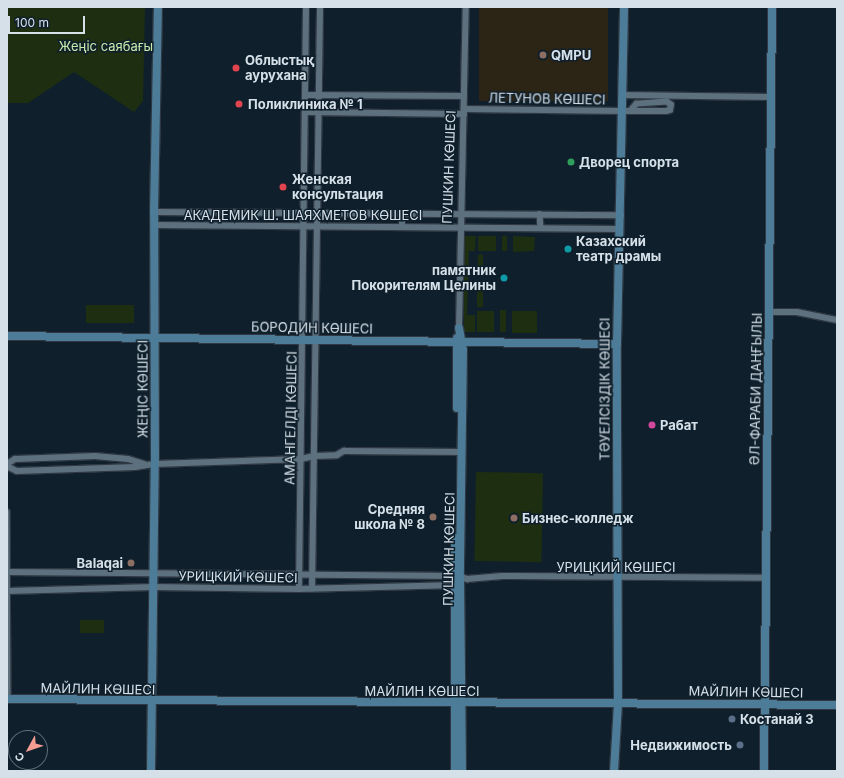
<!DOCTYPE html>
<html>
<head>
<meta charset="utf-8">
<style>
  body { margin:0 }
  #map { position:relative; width:844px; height:778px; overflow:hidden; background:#0f202c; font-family:Inter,sans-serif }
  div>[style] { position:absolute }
  .education>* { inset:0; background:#2c2414; transform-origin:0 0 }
  .green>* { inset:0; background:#1e2e11; transform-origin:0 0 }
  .roads { filter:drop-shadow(1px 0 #2f3843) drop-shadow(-1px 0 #2f3843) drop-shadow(0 1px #2f3843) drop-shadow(0 -1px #2f3843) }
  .street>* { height:5.5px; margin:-2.75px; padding:0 2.75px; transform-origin:2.75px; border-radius:2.75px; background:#5d707e }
  .secondary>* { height:8px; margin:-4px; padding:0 4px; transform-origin:4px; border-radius:4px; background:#4c7c97 }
  .dots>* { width:11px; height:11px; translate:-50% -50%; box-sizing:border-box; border:2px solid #0f202c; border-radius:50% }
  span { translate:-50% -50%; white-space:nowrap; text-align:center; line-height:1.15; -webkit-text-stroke:3px #0f202c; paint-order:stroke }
  .park-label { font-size:13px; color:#c8ebac }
  .poi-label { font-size:13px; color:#d6e0e9; font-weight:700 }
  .left { translate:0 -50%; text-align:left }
  .right { translate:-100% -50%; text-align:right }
  .street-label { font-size:13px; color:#d6e0e9 }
  .frame { position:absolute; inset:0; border:8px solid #d6e0e9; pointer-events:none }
  .north { position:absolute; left:8px; top:730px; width:40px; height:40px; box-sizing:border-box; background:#0f202c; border:1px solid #5f6d78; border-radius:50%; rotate:230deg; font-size:11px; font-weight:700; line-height:16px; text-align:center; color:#d6e0e9 }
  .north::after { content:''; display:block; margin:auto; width:14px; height:18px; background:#f59c93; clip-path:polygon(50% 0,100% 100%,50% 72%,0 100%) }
  .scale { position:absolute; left:8px; top:16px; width:77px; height:18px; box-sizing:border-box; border:2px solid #d6e0e9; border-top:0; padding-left:5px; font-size:12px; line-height:14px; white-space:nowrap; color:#d6e0e9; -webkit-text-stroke:3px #0f202c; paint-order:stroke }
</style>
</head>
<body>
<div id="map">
  <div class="education">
    <i style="left:479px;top:7px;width:129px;height:94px"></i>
  </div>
  <div class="green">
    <i style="clip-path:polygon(7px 7px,145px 7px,143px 101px,134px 112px,74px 72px,28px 103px,7px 103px)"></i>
    <i style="clip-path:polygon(464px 236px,476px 236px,475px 251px,469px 251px,467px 315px,475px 315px,475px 332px,464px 332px)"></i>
    <i style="left:496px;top:236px;width:15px;height:18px;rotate:90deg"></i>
    <i style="left:502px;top:236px;width:5px;height:15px"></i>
    <i style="clip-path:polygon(513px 236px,535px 237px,534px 251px,513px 252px)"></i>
    <i style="clip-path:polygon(483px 254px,483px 273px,477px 274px,478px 255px)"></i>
    <i style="left:477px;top:287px;width:6px;height:20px"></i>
    <i style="left:86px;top:305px;width:48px;height:18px"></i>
    <i style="left:500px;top:310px;width:6px;height:22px"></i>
    <i style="left:477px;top:311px;width:17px;height:21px"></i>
    <i style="left:512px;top:311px;width:25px;height:22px"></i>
    <i style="left:476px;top:472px;width:67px;height:89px;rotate:1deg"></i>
    <i style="left:80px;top:620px;width:24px;height:13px"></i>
  </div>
  <div class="roads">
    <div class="street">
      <i style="left:305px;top:95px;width:159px;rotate:0.4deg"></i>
      <i style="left:622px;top:95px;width:149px;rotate:0.8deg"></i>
      <i style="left:464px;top:109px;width:158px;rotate:0.7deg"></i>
      <i style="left:622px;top:111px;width:44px"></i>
      <i style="left:666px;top:111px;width:4px;rotate:-14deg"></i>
      <i style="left:670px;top:110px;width:5px;rotate:-79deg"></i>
      <i style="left:671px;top:105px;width:5px;rotate:-143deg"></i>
      <i style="left:667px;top:102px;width:30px;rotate:176deg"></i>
      <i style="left:637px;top:104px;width:9px;rotate:131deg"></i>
      <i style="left:305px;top:112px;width:159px;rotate:0.7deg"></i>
      <i style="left:154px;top:212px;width:467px;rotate:0.4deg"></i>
      <i style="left:540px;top:214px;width:14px;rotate:86deg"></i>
      <i style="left:154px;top:225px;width:466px;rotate:0.5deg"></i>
      <i style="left:402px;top:227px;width:13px;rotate:-90deg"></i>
      <i style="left:768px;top:312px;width:29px"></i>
      <i style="left:797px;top:312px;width:41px;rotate:11.3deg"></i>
      <i style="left:459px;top:328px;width:321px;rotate:-88.8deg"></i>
      <i style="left:7px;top:464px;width:9px;rotate:-32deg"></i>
      <i style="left:15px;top:459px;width:80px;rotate:-2.1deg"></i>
      <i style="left:95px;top:456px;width:33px;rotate:5deg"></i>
      <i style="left:128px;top:459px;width:17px;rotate:17deg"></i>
      <i style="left:7px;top:466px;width:11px;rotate:27deg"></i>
      <i style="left:17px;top:471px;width:118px;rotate:-1.9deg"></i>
      <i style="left:135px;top:467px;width:20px;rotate:-9deg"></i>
      <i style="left:155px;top:464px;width:146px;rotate:-2deg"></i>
      <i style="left:301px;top:459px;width:13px;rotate:-13deg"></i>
      <i style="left:314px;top:456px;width:23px;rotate:-2deg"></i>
      <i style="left:337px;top:455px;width:8px;rotate:-30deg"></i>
      <i style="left:344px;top:451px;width:118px;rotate:0.5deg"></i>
      <i style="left:7px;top:512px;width:188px;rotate:89.7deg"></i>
      <i style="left:7px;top:572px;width:453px;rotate:0.5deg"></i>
      <i style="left:460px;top:576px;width:8px;rotate:23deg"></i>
      <i style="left:467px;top:579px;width:35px;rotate:-5deg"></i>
      <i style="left:502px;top:576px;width:264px;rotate:0.4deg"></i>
      <i style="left:299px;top:589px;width:582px;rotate:-89.31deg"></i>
      <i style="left:312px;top:589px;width:582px;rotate:-89.21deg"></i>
      <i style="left:7px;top:591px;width:146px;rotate:-1.6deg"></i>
      <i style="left:153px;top:587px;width:146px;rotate:0.8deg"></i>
      <i style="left:299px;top:589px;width:159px;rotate:-1.4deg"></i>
    </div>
    <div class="secondary">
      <i style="left:459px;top:328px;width:22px;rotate:80deg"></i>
      <i style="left:463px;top:350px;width:226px;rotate:90.8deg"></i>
      <i style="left:460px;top:576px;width:195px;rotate:89.4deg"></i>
      <i style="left:7px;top:336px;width:610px;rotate:0.75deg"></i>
      <i style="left:457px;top:338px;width:70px;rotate:90deg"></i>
      <i style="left:7px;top:699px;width:830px;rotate:0.41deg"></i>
      <i style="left:151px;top:771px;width:307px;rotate:-89.3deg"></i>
      <i style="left:155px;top:464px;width:252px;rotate:-90.2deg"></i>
      <i style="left:154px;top:212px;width:205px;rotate:-88.9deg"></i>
      <i style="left:455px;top:771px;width:233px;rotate:-90deg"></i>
      <i style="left:614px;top:771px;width:68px;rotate:-86.6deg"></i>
      <i style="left:618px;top:703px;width:359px;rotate:-90.2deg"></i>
      <i style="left:617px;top:344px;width:337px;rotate:-88.8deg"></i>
      <i style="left:764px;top:771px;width:764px;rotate:-89.4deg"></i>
    </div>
  </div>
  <div class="dots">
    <i style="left:543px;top:55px;background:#8d6e63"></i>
    <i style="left:236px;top:68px;background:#e0444e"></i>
    <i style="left:239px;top:104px;background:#e0444e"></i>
    <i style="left:571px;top:162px;background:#2e9e5b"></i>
    <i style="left:283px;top:187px;background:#e0444e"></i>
    <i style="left:568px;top:249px;background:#0f9aa8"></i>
    <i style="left:504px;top:278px;background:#0f9aa8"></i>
    <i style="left:652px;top:425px;background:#d1479c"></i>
    <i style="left:433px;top:517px;background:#8d6e63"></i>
    <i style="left:514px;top:518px;background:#8d6e63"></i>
    <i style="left:131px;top:563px;background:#8d6e63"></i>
    <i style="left:732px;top:719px;background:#5c6f8a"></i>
    <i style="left:740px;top:745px;background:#5c6f8a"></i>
  </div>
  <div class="park-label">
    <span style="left:106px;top:46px">Жеңіс саябағы</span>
  </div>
  <div class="poi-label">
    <span class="left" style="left:551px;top:55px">QMPU</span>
    <span class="left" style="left:245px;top:68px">Облыстық<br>аурухана</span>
    <span class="left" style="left:248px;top:104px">Поликлиника № 1</span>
    <span class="left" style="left:579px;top:162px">Дворец спорта</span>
    <span class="left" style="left:292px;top:187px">Женская<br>консультация</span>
    <span class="left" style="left:576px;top:249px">Казахский<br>театр драмы</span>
    <span class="right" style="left:496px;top:278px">памятник<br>Покорителям Целины</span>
    <span class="left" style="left:660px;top:425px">Рабат</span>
    <span class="right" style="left:425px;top:517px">Средняя<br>школа № 8</span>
    <span class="left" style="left:522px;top:518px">Бизнес-колледж</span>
    <span class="right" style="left:123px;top:563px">Balaqai</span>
    <span class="left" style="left:740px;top:719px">Костанай 3</span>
    <span class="right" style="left:732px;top:745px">Недвижимость</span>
  </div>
  <div class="street-label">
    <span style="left:547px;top:99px;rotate:1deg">ЛЕТУНОВ КӨШЕСІ</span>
    <span style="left:449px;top:167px;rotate:-88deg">ПУШКИН КӨШЕСІ</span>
    <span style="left:303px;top:215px">АКАДЕМИК Ш. ШАЯХМЕТОВ КӨШЕСІ</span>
    <span style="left:312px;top:328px;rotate:1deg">БОРОДИН КӨШЕСІ</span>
    <span style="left:143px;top:389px;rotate:-90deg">ЖЕҢІС КӨШЕСІ</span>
    <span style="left:605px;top:389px;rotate:-90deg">ТӘУЕЛСІЗДІК КӨШЕСІ</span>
    <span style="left:756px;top:389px;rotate:-89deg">ӘЛ-ФАРАБИ ДАҢҒЫЛЫ</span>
    <span style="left:291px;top:418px;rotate:-89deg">АМАНГЕЛДІ КӨШЕСІ</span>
    <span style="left:449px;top:549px;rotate:-89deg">ПУШКИН КӨШЕСІ</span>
    <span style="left:616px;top:567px">УРИЦКИЙ КӨШЕСІ</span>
    <span style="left:238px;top:577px;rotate:1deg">УРИЦКИЙ КӨШЕСІ</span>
    <span style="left:98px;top:689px;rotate:1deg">МАЙЛИН КӨШЕСІ</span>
    <span style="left:422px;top:691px">МАЙЛИН КӨШЕСІ</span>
    <span style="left:746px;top:692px;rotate:1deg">МАЙЛИН КӨШЕСІ</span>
  </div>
  <div class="frame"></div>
  <div class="north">С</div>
  <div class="scale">100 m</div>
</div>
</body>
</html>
